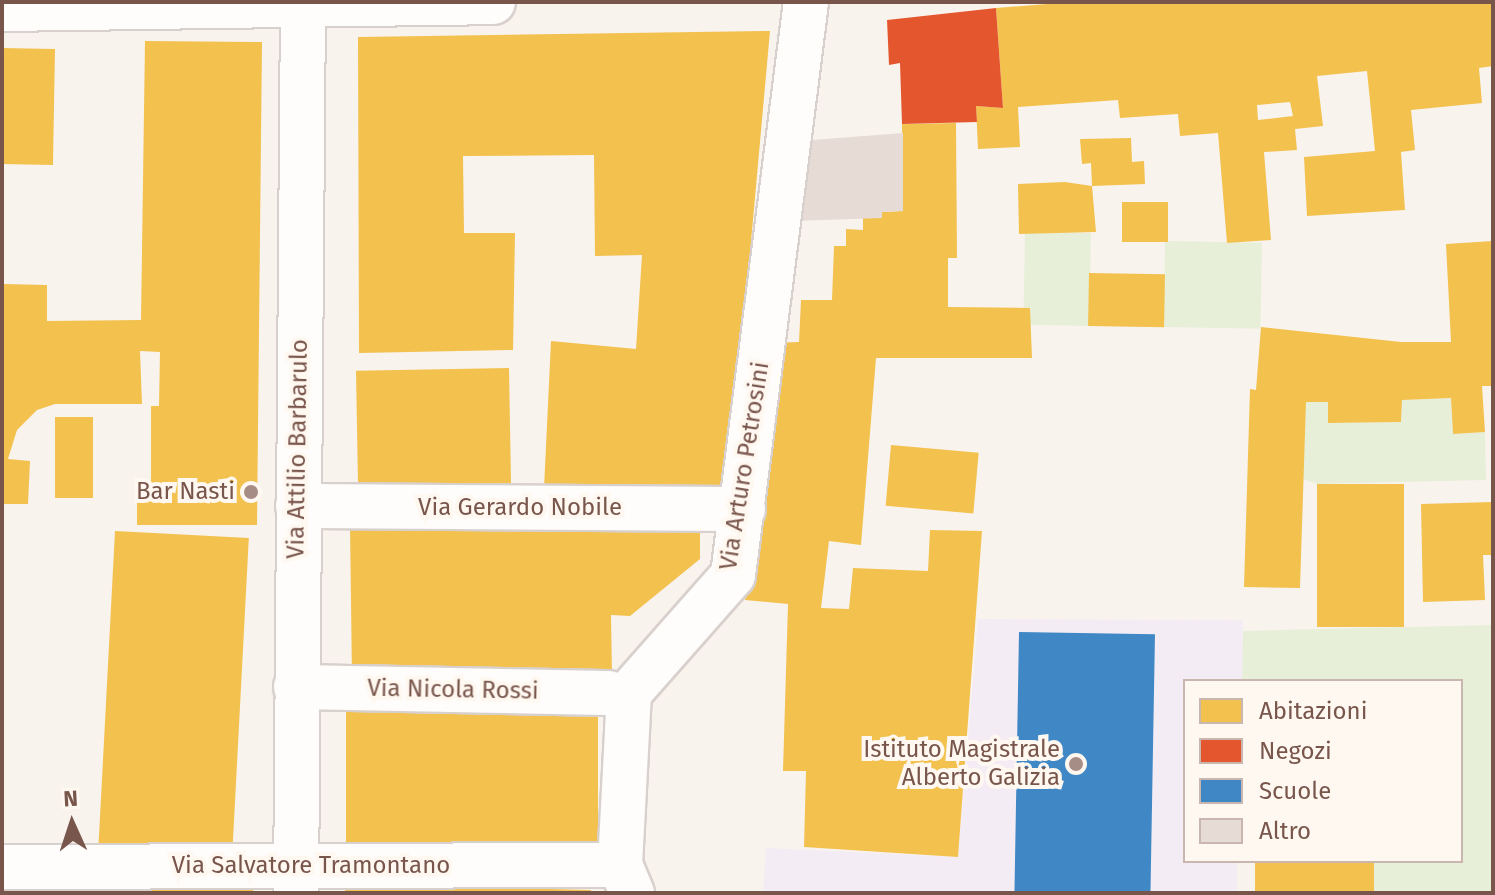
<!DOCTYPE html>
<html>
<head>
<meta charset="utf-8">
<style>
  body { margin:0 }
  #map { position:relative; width:1495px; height:895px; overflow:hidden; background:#f9f3ee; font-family:"Fira Sans",sans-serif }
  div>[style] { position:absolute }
  .education>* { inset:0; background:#f4ecf5 }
  .green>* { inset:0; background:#e8efd9; transform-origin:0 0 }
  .homes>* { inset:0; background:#f2c14e; transform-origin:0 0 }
  .shops>* { inset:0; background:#e4572e }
  .schools>* { inset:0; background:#3f88c5; transform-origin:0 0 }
  .building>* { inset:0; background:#e6dbd5 }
  .roads { filter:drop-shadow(2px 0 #d8d0cc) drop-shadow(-2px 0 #d8d0cc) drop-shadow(0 2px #d8d0cc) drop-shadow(0 -2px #d8d0cc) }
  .minor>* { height:44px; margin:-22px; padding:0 22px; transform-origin:22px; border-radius:22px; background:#fefdfc }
  .dots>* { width:22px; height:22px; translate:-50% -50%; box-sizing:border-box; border:4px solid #fff8f1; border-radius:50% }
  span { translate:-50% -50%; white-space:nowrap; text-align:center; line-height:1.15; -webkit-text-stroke:8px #fff8f1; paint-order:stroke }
  .street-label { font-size:24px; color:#79564c }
  .poi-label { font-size:24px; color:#79564c }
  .right { translate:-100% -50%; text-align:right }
  .frame { position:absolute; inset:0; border:4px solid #79564c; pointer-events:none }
  .legend { position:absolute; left:1183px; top:679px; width:280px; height:184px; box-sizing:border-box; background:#fff8f1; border:2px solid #c9b7af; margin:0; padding:10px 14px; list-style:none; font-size:24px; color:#79564c }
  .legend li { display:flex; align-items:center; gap:16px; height:40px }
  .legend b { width:40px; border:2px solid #c9b7af }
  .north { position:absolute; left:32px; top:783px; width:80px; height:80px; -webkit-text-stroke:6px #fff8f1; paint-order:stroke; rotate:357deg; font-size:22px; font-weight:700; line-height:32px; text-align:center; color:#79564c }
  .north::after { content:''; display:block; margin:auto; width:28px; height:36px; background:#79564c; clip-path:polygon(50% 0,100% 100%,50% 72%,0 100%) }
</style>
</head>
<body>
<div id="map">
  <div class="education">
    <i style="clip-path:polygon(978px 619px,1243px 620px,1242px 681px,1185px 681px,1185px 861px,1237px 861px,1237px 893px,763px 893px,766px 848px,958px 857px)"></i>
  </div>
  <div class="green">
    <i style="left:1091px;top:233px;width:93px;height:66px;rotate:91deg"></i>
    <i style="left:1165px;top:241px;width:97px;height:86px;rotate:1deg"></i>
    <i style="clip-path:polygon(1451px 398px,1453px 434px,1485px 432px,1486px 480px,1317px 484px,1303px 479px,1306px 402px,1328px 402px,1328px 423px,1401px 422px,1402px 400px)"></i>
    <i style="clip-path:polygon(1493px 625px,1493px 893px,1374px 893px,1374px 861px,1461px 861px,1461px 681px,1242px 681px,1243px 631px)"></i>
  </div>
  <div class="homes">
    <i style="clip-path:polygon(evenodd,1072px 2px,1493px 2px,1493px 66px,1479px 68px,1482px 103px,1411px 110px,1415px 150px,1401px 152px,1405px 210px,1307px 216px,1304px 157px,1375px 151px,1367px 71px,1317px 76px,1323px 126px,1295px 129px,1297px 150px,1264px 152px,1271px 240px,1227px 243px,1218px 133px,1180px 136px,1178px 114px,1120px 118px,1118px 100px,1018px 107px,1020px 147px,978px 149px,976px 106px,1003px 108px,996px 8px,1072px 2px,1290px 102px,1293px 116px,1258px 120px,1257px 105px,1290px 102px)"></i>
    <i style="clip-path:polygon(770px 31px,741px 353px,722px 491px,544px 488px,551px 341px,636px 349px,642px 255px,595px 256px,594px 155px,463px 156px,464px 233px,515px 233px,513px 350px,359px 353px,358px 37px)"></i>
    <i style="clip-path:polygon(145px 41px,262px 42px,257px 525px,137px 525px,137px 482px,151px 481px,151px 406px,159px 406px,160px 352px,140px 351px,142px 404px,55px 404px,37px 410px,17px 430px,8px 459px,30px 461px,28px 504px,2px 504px,2px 284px,47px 285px,47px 321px,141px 320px)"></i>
    <i style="left:2px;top:48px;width:53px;height:116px;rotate:1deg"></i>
    <i style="clip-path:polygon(956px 123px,957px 258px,948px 258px,948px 307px,1030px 308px,1032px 358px,876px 358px,861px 545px,829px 541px,821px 608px,849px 609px,853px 568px,928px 571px,930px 530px,982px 531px,958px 857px,804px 847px,806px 771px,783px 771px,788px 604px,745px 600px,773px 343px,799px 342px,801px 300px,832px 300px,834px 246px,846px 246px,846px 229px,863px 230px,863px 217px,882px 218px,882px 212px,903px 211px,902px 124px)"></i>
    <i style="clip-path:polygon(1131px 138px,1132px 162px,1144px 161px,1145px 184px,1092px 186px,1091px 163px,1082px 164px,1080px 139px)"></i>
    <i style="clip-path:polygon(1065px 182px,1092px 186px,1096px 232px,1019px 234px,1018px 184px)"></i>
    <i style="left:1122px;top:202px;width:46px;height:40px"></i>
    <i style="clip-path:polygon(1493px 241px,1493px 386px,1482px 386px,1485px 432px,1453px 434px,1451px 398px,1402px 400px,1401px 422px,1328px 423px,1328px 402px,1306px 402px,1300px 588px,1244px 587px,1250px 389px,1256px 390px,1261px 327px,1401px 342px,1451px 342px,1446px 244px)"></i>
    <i style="left:1089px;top:273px;width:76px;height:53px;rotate:1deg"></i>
    <i style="left:509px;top:368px;width:116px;height:153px;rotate:89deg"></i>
    <i style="left:55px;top:417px;width:38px;height:81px"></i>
    <i style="left:891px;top:445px;width:88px;height:61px;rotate:5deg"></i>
    <i style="left:1317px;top:484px;width:87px;height:143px"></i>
    <i style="clip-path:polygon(1493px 502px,1493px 555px,1483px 555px,1485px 600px,1423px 602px,1421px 504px)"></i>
    <i style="clip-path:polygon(700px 523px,700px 559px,630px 616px,611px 615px,612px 676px,352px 678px,350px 525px)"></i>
    <i style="left:115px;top:531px;width:134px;height:315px;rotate:3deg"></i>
    <i style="left:346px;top:712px;width:252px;height:133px"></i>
    <i style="left:1255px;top:861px;width:119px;height:32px"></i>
    <i style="clip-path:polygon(17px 874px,253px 878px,253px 893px,17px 893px)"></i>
    <i style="clip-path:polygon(345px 884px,591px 890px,591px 893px,345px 893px)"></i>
  </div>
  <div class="shops">
    <i style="clip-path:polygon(996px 8px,1003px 108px,976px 106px,977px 122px,902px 124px,900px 63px,889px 65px,887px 20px)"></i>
  </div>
  <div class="schools">
    <i style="left:1019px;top:632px;width:136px;height:261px;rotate:1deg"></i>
  </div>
  <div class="building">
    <i style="clip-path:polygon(903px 133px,903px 211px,882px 212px,882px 218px,794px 221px,799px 141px)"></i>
  </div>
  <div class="roads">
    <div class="minor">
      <i style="left:2px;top:9px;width:491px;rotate:-0.8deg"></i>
      <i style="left:298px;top:506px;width:445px;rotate:0.4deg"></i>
      <i style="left:296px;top:687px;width:313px;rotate:1.1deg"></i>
      <i style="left:2px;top:867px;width:618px;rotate:-0.19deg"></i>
      <i style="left:296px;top:893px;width:891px;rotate:-89.55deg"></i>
      <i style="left:632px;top:893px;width:30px;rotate:-113deg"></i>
      <i style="left:620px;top:865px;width:172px;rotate:-87deg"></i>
      <i style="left:629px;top:693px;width:157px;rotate:-48.6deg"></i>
      <i style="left:733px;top:575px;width:578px;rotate:-82.74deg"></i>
    </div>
  </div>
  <div class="dots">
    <i style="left:251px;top:492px;background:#a68d85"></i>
    <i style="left:1076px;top:764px;background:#a68d85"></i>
  </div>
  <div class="street-label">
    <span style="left:298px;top:449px;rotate:-89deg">Via Attilio Barbarulo</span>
    <span style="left:745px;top:466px;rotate:-81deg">Via Arturo Petrosini</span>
    <span style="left:520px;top:508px">Via Gerardo Nobile</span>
    <span style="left:453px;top:690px;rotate:1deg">Via Nicola Rossi</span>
    <span style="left:311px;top:866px">Via Salvatore Tramontano</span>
  </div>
  <div class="poi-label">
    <span class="right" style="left:235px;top:492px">Bar Nasti</span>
    <span class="right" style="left:1060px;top:764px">Istituto Magistrale<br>Alberto Galizia</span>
  </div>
  <div class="frame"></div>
  <ul class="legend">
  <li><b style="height:22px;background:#f2c14e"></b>Abitazioni</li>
  <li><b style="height:22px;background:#e4572e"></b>Negozi</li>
  <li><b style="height:22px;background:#3f88c5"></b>Scuole</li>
  <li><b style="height:22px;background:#e6dbd5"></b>Altro</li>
  </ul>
  <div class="north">N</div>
</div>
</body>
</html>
